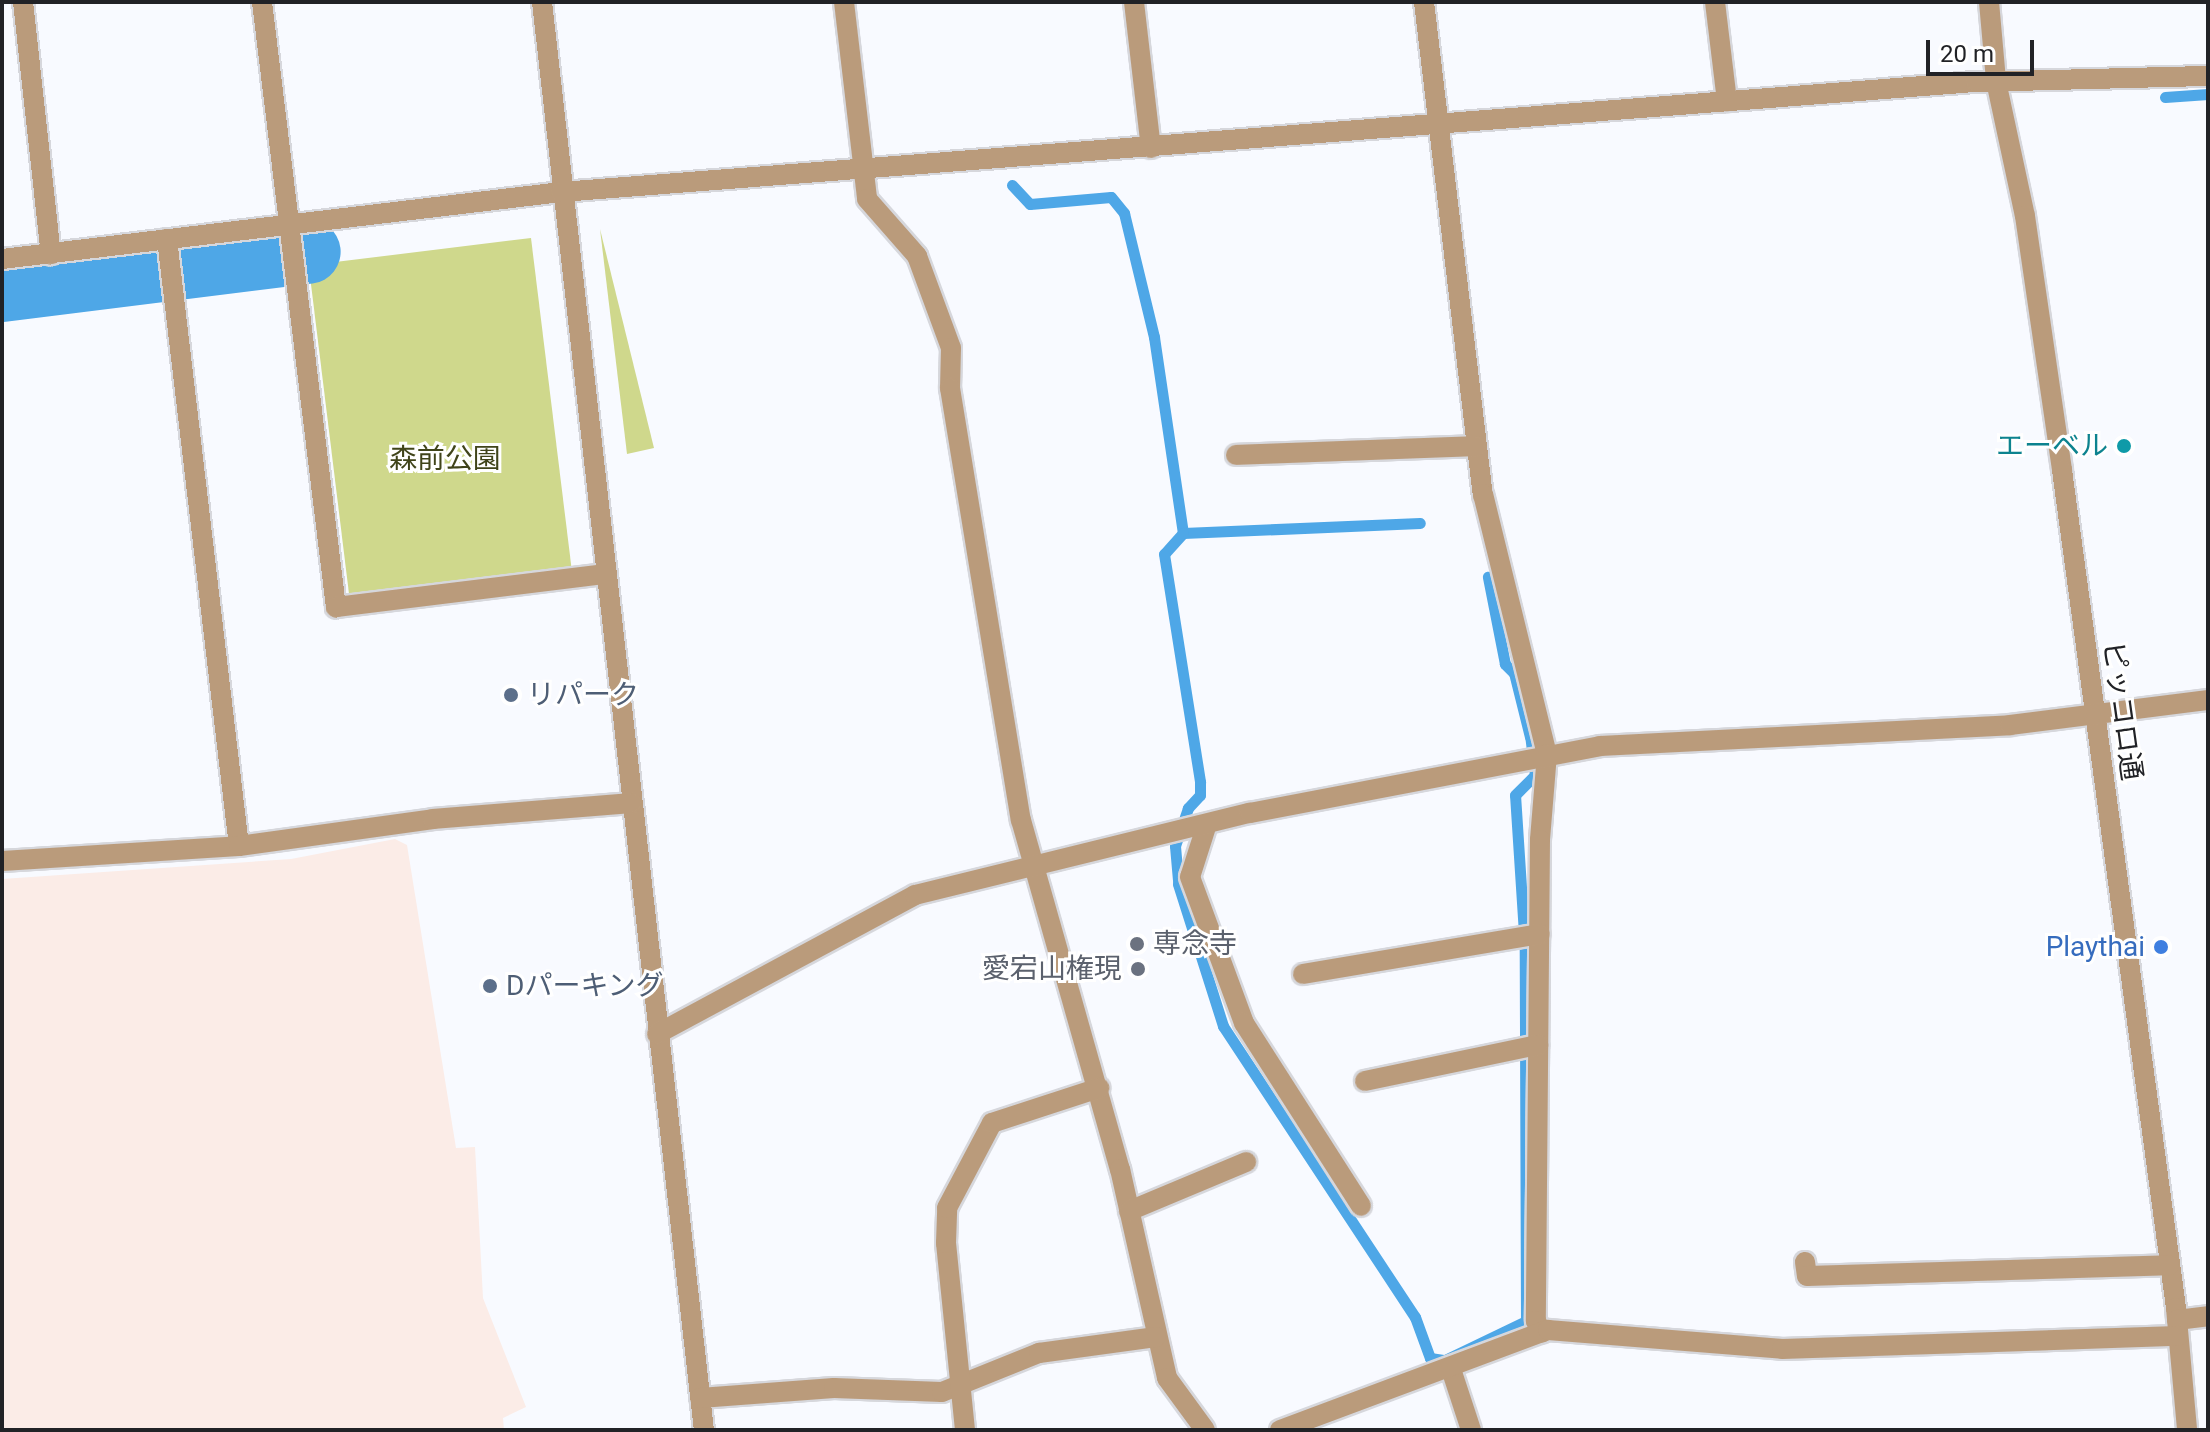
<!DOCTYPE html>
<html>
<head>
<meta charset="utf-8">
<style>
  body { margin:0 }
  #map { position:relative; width:2210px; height:1432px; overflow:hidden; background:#f8faff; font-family:Roboto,"Noto Sans JP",sans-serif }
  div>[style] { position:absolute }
  .industrial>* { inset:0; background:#fbece7 }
  .green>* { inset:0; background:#cfd88c; transform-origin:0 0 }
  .stream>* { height:11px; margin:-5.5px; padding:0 5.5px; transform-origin:5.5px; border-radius:5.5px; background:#4ea7e7 }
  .river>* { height:64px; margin:-32px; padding:0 32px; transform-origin:32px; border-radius:32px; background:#4ea7e7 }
  .roads { filter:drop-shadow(2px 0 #d6d7dc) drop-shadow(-2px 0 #d6d7dc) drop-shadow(0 2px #d6d7dc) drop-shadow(0 -2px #d6d7dc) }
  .minor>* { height:20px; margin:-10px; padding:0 10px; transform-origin:10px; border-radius:10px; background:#ba9b7b }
  .dots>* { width:22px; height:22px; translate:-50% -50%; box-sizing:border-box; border:4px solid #fff; border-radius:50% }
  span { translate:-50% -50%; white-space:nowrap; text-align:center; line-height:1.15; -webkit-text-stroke:6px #fff; paint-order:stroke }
  .culture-label { font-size:28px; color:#0d838f }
  .right { translate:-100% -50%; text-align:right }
  .park-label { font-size:28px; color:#40441a }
  .service-label { font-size:28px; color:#4e5e75 }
  .left { translate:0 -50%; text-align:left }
  .street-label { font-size:28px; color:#212226 }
  .worship-label { font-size:28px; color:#5b616d }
  .shop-label { font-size:28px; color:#366cbe }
  .frame { position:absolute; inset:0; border:4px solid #212226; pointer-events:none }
  .scale { position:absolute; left:1926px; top:40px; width:108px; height:36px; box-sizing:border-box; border:4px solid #212226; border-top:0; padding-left:10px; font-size:24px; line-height:28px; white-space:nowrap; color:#212226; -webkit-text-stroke:6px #fff; paint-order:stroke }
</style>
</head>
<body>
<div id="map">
  <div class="industrial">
    <i style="clip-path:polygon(395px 839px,407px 845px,456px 1148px,475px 1147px,483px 1298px,526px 1407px,503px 1418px,504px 1430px,2px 1430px,2px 879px,291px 859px)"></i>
  </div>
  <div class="green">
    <i style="clip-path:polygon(600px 229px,654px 448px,627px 454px)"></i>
    <i style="left:531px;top:238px;width:339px;height:224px;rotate:83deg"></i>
  </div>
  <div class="stream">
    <i style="left:2165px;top:97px;width:43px;rotate:-4deg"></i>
    <i style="left:1012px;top:185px;width:26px;rotate:47deg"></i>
    <i style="left:1030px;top:204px;width:81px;rotate:-4.9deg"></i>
    <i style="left:1111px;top:197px;width:21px;rotate:51deg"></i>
    <i style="left:1124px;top:213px;width:128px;rotate:76.4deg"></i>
    <i style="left:1154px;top:337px;width:198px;rotate:81.6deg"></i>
    <i style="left:1183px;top:533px;width:237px;rotate:-2.4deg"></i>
    <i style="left:1183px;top:533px;width:28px;rotate:132deg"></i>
    <i style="left:1164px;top:554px;width:231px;rotate:81deg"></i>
    <i style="left:1200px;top:782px;width:13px;rotate:90deg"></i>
    <i style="left:1200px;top:795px;width:18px;rotate:133deg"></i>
    <i style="left:1188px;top:808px;width:40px;rotate:108.9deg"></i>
    <i style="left:1175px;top:846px;width:38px;rotate:85deg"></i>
    <i style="left:1178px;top:884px;width:149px;rotate:72.4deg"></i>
    <i style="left:1223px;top:1026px;width:349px;rotate:56.6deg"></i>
    <i style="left:1415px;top:1317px;width:44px;rotate:69.9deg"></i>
    <i style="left:1430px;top:1358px;width:15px;rotate:8deg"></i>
    <i style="left:1445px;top:1360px;width:90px;rotate:-25.7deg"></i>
    <i style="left:1526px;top:1321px;width:372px;rotate:-90.2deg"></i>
    <i style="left:1525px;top:949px;width:154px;rotate:-93.7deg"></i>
    <i style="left:1515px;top:795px;width:28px;rotate:-45deg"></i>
    <i style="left:1535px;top:775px;width:38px;rotate:-97deg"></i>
    <i style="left:1530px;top:737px;width:66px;rotate:-104deg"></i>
    <i style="left:1514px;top:673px;width:13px;rotate:-135deg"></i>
    <i style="left:1505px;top:664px;width:89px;rotate:-101.1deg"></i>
  </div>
  <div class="river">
    <i style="left:2px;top:290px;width:309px;rotate:-7.1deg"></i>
  </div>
  <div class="roads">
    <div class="minor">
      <i style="left:23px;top:2px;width:254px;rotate:83.7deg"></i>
      <i style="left:262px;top:2px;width:610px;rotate:83.03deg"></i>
      <i style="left:336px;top:607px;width:270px;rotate:-7deg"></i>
      <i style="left:542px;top:2px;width:1437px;rotate:83.53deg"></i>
      <i style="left:844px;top:2px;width:198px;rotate:83.3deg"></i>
      <i style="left:867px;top:199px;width:76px;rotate:48.7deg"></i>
      <i style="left:917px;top:256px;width:98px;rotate:69.7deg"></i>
      <i style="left:951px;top:348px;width:40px;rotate:91.4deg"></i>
      <i style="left:950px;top:388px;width:438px;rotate:80.7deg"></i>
      <i style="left:1021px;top:820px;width:363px;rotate:74.2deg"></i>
      <i style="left:1120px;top:1169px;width:214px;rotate:77.3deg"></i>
      <i style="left:1167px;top:1378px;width:64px;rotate:53.8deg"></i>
      <i style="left:1134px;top:2px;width:147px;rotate:83.4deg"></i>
      <i style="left:1424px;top:2px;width:496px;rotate:83.2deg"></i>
      <i style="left:1483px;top:494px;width:268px;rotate:76.2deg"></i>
      <i style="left:1547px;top:754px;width:86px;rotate:94.7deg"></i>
      <i style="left:1540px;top:840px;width:481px;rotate:90.5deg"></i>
      <i style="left:1536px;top:1321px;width:13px;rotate:63deg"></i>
      <i style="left:1715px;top:2px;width:100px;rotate:83.1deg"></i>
      <i style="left:1989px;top:2px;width:79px;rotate:84.9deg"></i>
      <i style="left:1996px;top:81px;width:138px;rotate:77.9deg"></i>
      <i style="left:2025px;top:216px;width:257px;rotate:81.7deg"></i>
      <i style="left:2062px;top:470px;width:846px;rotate:82.25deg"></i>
      <i style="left:2176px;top:1308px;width:122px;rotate:84.8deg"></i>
      <i style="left:167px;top:239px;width:611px;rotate:83.24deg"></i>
      <i style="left:2px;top:259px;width:563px;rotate:-6.83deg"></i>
      <i style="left:561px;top:192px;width:1419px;rotate:-4.45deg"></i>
      <i style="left:1976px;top:82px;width:232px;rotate:-1.5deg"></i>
      <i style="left:1236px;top:455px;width:240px;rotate:-2.1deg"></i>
      <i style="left:1206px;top:827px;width:52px;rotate:107.7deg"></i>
      <i style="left:1190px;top:877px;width:156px;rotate:69.7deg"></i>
      <i style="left:1244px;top:1023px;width:217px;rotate:57.4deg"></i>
      <i style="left:2px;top:861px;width:237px;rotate:-3.6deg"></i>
      <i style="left:239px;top:846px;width:196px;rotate:-7.9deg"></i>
      <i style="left:433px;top:819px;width:199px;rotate:-4.6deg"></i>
      <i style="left:1303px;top:974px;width:240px;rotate:-9.6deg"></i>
      <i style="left:657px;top:1034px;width:293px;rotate:-28.3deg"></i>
      <i style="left:915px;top:895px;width:345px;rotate:-13.8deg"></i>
      <i style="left:1250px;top:813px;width:356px;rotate:-10.8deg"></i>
      <i style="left:1600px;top:746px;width:411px;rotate:-2.9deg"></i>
      <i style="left:2010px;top:725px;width:200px;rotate:-7.2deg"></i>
      <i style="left:1365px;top:1081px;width:177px;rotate:-11.8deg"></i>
      <i style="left:1129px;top:1211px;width:127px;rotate:-22.7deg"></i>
      <i style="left:1805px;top:1262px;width:14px;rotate:82deg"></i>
      <i style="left:1807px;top:1276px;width:362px;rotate:-1.7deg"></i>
      <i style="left:2177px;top:1320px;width:31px;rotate:-7deg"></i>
      <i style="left:1451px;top:1369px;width:64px;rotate:71.8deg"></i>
      <i style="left:700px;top:1398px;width:134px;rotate:-4.3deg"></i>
      <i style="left:834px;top:1388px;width:108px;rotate:2.1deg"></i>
      <i style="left:942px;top:1392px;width:105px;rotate:-21.9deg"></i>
      <i style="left:1039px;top:1353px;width:118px;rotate:-7.8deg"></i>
      <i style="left:965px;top:1430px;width:188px;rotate:-95.8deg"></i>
      <i style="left:946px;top:1243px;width:35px;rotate:-88deg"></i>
      <i style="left:947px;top:1208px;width:96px;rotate:-62.1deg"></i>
      <i style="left:992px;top:1123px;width:113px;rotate:-18.1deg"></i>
      <i style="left:1280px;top:1430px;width:286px;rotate:-20.5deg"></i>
      <i style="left:1548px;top:1330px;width:235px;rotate:4.6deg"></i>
      <i style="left:1782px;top:1349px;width:396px;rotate:-1.9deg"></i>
    </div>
  </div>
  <div class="dots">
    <i style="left:2124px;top:446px;background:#0f9aa8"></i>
    <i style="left:511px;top:695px;background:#5c6f8a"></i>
    <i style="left:1137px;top:944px;background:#6b7280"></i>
    <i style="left:2161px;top:947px;background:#3f7fe0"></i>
    <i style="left:1138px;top:969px;background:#6b7280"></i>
    <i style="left:490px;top:986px;background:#5c6f8a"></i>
  </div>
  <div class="culture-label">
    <span class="right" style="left:2108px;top:446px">エーベル</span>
  </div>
  <div class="park-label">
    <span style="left:445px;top:459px">森前公園</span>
  </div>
  <div class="service-label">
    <span class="left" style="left:527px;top:695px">リパーク</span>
    <span class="left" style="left:506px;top:986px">Dパーキング</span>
  </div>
  <div class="street-label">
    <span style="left:2122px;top:711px;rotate:82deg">ピッコロ通</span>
  </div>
  <div class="worship-label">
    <span class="left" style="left:1153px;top:944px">専念寺</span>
    <span class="right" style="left:1122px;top:969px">愛宕山権現</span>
  </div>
  <div class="shop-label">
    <span class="right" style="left:2145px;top:947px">Playthai</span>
  </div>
  <div class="frame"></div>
  <div class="scale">20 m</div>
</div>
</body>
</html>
